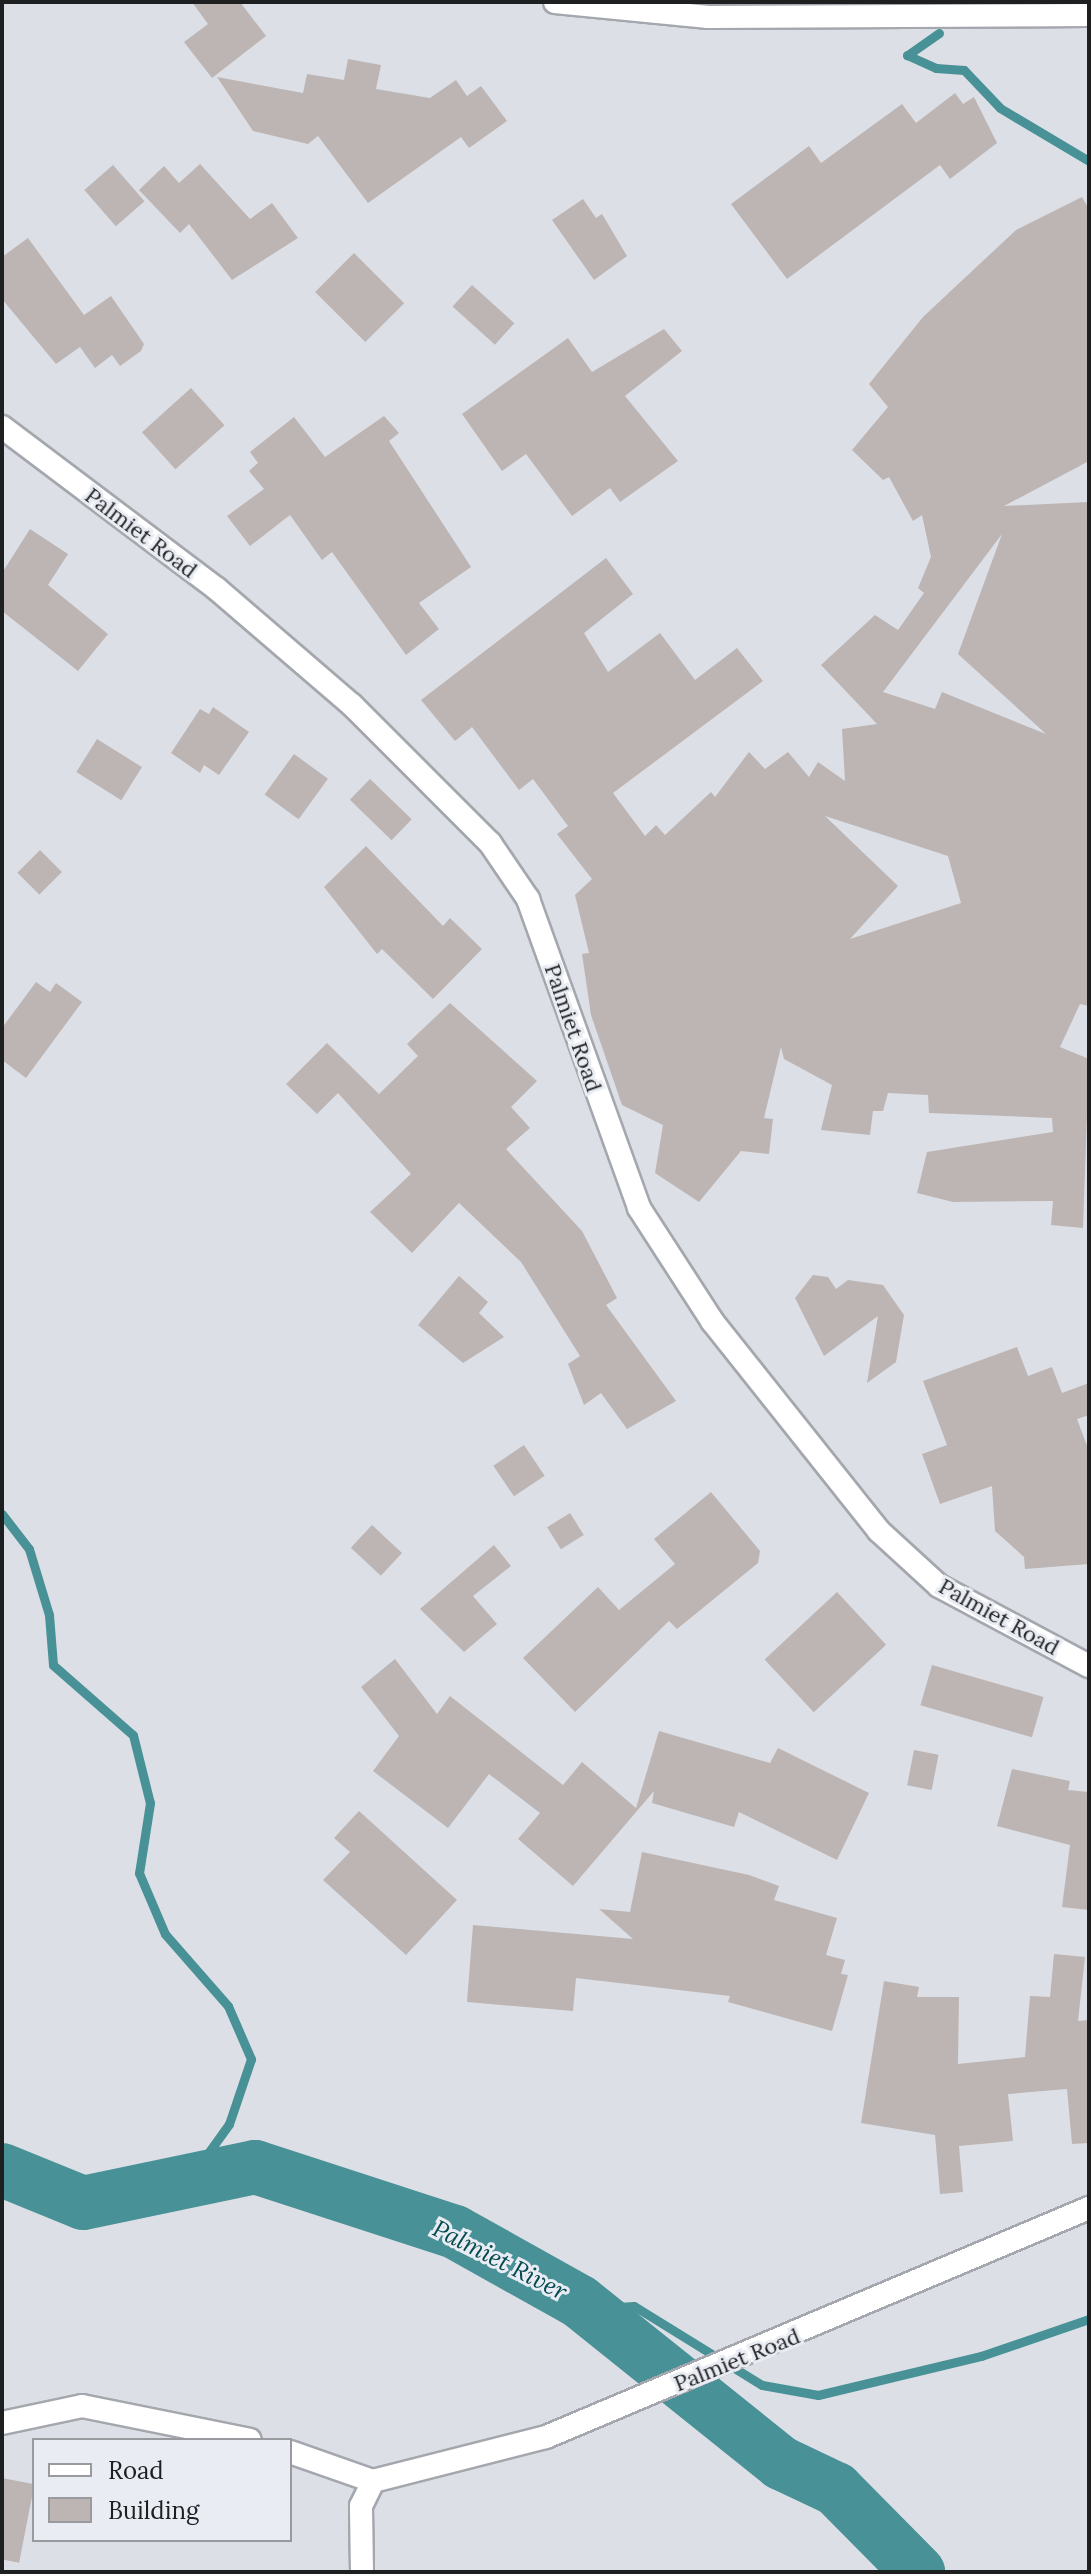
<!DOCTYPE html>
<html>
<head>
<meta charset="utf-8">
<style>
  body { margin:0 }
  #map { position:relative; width:1091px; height:2574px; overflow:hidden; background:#dcdfe5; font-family:Lora,serif }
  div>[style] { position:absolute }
  .stream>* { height:9px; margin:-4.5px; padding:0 4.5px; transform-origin:4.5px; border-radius:4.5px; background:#479197 }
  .river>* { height:54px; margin:-27px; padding:0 27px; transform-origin:27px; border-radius:27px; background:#479197 }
  .building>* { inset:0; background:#bdb5b4; transform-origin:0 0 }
  .roads { filter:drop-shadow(2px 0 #a4a7ad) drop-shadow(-2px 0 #a4a7ad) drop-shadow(0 2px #a4a7ad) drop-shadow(0 -2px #a4a7ad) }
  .minor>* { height:22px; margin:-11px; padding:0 11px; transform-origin:11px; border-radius:11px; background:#fff }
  span { translate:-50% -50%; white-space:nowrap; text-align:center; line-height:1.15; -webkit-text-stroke:6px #e9ecf2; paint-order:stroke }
  .street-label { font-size:22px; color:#1e1f21 }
  .water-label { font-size:24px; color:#034a50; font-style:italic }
  .frame { position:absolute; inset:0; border:4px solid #1e1f21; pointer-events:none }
  .legend { position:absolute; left:32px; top:2438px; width:260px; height:104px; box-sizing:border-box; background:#e9ecf2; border:2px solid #989a9e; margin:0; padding:10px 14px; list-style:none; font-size:24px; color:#1e1f21 }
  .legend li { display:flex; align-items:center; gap:16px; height:40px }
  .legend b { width:40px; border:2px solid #989a9e }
</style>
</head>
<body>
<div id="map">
  <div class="stream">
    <i style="left:939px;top:33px;width:39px;rotate:145deg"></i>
    <i style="left:907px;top:55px;width:32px;rotate:24deg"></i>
    <i style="left:936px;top:68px;width:28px;rotate:4deg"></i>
    <i style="left:964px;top:70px;width:52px;rotate:46.5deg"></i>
    <i style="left:1000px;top:108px;width:104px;rotate:30.8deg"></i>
    <i style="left:2px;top:1514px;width:44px;rotate:52.4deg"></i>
    <i style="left:29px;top:1549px;width:69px;rotate:73.1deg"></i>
    <i style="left:49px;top:1615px;width:50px;rotate:85.4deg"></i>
    <i style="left:53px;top:1665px;width:106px;rotate:41.2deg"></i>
    <i style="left:133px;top:1735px;width:70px;rotate:76deg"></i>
    <i style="left:150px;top:1803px;width:71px;rotate:98.9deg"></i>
    <i style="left:139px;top:1873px;width:66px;rotate:66.9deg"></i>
    <i style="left:165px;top:1934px;width:96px;rotate:48.8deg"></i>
    <i style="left:228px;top:2006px;width:58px;rotate:66.5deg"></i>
    <i style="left:251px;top:2059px;width:69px;rotate:108.7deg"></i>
    <i style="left:229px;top:2124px;width:70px;rotate:125.7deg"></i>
    <i style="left:588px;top:2309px;width:46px;rotate:-3.7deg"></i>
    <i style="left:634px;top:2306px;width:150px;rotate:31.7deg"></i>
    <i style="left:762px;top:2385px;width:57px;rotate:10.1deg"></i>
    <i style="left:818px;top:2395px;width:168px;rotate:-13.5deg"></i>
    <i style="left:981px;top:2356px;width:114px;rotate:-18.9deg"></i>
  </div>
  <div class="river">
    <i style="left:2px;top:2170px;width:87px;rotate:22.2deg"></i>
    <i style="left:83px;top:2203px;width:176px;rotate:-11.8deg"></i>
    <i style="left:255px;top:2167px;width:210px;rotate:18deg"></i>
    <i style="left:455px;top:2232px;width:143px;rotate:29.2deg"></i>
    <i style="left:580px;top:2302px;width:258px;rotate:38.7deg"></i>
    <i style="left:781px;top:2463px;width:61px;rotate:25.3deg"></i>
    <i style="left:836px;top:2489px;width:117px;rotate:45.3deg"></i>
  </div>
  <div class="building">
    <i style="clip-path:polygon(192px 2px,240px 2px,266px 36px,212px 78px,184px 42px,208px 24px)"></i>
    <i style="clip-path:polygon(348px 59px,381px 65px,376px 89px,430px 98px,456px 80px,467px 96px,481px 86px,507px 121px,469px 148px,461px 137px,368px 203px,318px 136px,308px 144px,253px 131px,217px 77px,303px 93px,307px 74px,344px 80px)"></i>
    <i style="clip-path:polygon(955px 93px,963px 104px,974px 97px,997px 143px,950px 179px,940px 165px,787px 279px,731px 204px,809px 146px,821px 163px,902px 104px,916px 123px)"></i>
    <i style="clip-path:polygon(200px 164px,250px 219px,272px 203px,298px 238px,232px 280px,189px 224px,180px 233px,139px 190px,164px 166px,179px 183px)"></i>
    <i style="left:113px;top:165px;width:48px;height:38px;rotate:49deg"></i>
    <i style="clip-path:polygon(evenodd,1082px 197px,1089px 209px,1089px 461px,1004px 506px,1089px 502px,1089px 1006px,1080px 1004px,1060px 1047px,1089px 1059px,1083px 1228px,1051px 1225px,1053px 1201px,953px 1202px,917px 1193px,927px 1152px,1053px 1132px,1052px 1118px,929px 1113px,928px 1095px,888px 1093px,883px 1111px,873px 1111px,870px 1135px,821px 1130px,832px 1085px,784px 1059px,781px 1047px,764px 1118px,773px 1119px,769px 1154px,741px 1151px,699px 1202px,655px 1173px,663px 1125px,622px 1105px,591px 1015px,582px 954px,589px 953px,575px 895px,592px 879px,557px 834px,568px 826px,533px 779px,519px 790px,472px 727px,455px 741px,421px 700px,606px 558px,633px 594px,584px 633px,608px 672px,660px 633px,695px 680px,737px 648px,763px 681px,613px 793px,645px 836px,656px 825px,665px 835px,711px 792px,715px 797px,749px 752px,765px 769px,788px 752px,809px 777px,818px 762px,845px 781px,842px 729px,877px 724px,821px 665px,875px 615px,898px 630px,924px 593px,918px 588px,931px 557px,922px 515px,913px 521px,889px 477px,883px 480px,852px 450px,888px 407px,869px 384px,923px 317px,1016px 230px,1082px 197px,1002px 534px,958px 654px,1046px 734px,942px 692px,935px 709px,883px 692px,1002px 534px,1082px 197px,825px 816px,948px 856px,961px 903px,850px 939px,898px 886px,825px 816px)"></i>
    <i style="clip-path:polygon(583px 199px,596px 218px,602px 214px,627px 256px,594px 280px,552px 220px)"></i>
    <i style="clip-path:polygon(28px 238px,84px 315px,111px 296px,144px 344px,141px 351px,120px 366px,112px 355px,95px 368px,80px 347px,56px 364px,2px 299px,2px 257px)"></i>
    <i style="left:354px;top:253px;width:71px;height:55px;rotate:45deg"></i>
    <i style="left:472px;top:285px;width:57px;height:29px;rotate:42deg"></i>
    <i style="clip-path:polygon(664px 329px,682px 351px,625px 396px,678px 461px,620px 502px,610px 488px,572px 516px,526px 454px,502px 471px,462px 414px,568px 338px,592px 372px)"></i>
    <i style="left:191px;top:388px;width:50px;height:66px;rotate:48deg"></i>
    <i style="clip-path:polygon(384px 416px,399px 433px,389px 441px,471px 567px,419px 603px,439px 629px,406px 655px,332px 552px,322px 560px,290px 515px,250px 546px,227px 516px,264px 489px,249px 471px,258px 463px,250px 452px,294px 417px,325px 457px)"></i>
    <i style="clip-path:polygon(30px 529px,68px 554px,48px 585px,108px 634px,78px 671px,2px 611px,2px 573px)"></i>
    <i style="clip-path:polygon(213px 707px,249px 732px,219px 775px,204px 765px,200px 773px,171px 753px,200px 709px,209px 714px)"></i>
    <i style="left:97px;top:739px;width:53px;height:39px;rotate:32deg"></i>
    <i style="left:294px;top:754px;width:42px;height:50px;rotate:36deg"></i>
    <i style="left:370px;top:779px;width:58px;height:29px;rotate:44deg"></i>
    <i style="clip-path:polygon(366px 846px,443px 926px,450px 918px,482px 949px,433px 999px,382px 949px,377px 954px,324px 887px)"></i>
    <i style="left:40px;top:850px;width:31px;height:32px;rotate:45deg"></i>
    <i style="clip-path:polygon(36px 982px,50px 992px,56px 983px,82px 1002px,26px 1078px,2px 1060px,2px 1028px)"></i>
    <i style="clip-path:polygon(450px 1003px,537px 1081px,511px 1107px,530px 1128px,506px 1149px,582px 1231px,617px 1298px,606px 1305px,676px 1401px,627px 1429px,601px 1393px,584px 1405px,568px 1364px,580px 1356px,521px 1262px,459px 1203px,412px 1253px,370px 1212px,411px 1174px,338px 1093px,317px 1114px,286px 1084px,327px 1043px,379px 1094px,418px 1056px,407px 1044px)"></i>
    <i style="clip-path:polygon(813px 1275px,828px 1277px,836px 1289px,848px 1280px,883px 1285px,904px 1315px,896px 1362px,867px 1383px,878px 1316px,824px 1356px,795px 1298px)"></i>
    <i style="clip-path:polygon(459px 1276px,488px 1302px,479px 1313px,504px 1337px,463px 1363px,418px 1325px)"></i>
    <i style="clip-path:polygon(1017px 1347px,1028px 1376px,1052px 1367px,1062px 1393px,1089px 1383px,1089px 1415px,1077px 1419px,1089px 1451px,1089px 1564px,1025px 1569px,1024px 1557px,995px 1531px,992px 1486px,940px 1504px,922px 1454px,947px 1445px,923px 1381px)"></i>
    <i style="left:524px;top:1445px;width:37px;height:37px;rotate:56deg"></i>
    <i style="clip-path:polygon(711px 1492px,760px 1551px,758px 1563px,677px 1629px,669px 1621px,575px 1712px,523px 1658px,598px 1587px,619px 1610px,675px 1564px,654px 1539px)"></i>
    <i style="left:570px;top:1513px;width:26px;height:27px;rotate:58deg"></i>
    <i style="left:372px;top:1525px;width:41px;height:31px;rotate:43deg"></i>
    <i style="clip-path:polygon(494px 1545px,511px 1566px,473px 1596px,497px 1624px,464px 1652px,420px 1609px)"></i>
    <i style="left:837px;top:1592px;width:72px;height:99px;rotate:47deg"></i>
    <i style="clip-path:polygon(395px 1659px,437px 1714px,450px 1696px,563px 1785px,582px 1762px,636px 1808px,659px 1731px,770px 1763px,778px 1748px,869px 1793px,837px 1860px,739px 1812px,734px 1827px,652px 1803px,654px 1791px,573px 1886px,518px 1839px,540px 1813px,489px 1774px,448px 1828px,373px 1771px,399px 1736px,361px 1687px)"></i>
    <i style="left:932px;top:1665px;width:116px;height:42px;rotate:16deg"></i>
    <i style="left:914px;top:1750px;width:25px;height:36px;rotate:11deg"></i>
    <i style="clip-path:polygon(1012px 1769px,1070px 1781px,1068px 1790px,1089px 1792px,1089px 1910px,1062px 1907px,1070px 1845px,997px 1826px)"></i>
    <i style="clip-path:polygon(359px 1811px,457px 1900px,406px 1955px,323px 1880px,350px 1852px,334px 1838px)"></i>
    <i style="clip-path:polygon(642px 1852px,749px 1875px,779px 1886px,774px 1900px,837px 1918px,826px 1955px,845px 1960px,841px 1974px,848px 1975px,832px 2031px,728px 2002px,730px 1996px,576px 1978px,573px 2011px,467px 2002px,473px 1925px,633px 1939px,599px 1909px,630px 1912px)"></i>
    <i style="clip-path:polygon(1054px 1954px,1085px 1957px,1078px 2021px,1089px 2020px,1089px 2143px,1072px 2144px,1067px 2089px,1008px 2094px,1013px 2141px,959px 2146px,963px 2192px,940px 2194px,935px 2135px,861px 2123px,884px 1981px,919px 1987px,917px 1997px,959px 1997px,958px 2064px,1025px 2057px,1030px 1996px,1050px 1997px)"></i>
    <i style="left:2px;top:2478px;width:33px;height:80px;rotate:11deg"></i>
  </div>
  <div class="roads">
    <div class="minor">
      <i style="left:555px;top:2px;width:154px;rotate:5.6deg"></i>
      <i style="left:708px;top:17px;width:381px;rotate:-0.3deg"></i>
      <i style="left:2px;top:427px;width:269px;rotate:37deg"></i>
      <i style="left:217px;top:589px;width:178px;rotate:40.7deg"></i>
      <i style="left:352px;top:705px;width:195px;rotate:45deg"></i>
      <i style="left:490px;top:843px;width:68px;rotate:55.8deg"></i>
      <i style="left:528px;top:899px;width:328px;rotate:70.2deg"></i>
      <i style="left:639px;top:1208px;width:135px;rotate:57.1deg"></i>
      <i style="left:712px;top:1321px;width:268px;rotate:51.5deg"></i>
      <i style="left:879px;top:1531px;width:81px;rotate:42.5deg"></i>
      <i style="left:939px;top:1586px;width:170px;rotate:28.1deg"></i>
      <i style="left:2px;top:2423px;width:82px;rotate:-12deg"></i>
      <i style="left:82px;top:2406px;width:171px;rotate:11.4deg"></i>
      <i style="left:290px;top:2452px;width:88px;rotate:19.3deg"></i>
      <i style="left:373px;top:2481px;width:179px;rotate:-14.3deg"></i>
      <i style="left:546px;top:2437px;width:589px;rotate:-22.87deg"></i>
      <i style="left:362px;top:2572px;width:66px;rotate:-90.9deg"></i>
      <i style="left:361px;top:2506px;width:28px;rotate:-64deg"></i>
    </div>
  </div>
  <div class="street-label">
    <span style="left:141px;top:533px;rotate:37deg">Palmiet Road</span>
    <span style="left:573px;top:1028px;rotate:71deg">Palmiet Road</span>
    <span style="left:999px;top:1617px;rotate:29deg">Palmiet Road</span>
    <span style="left:737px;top:2360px;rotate:-22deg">Palmiet Road</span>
  </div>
  <div class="water-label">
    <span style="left:500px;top:2260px;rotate:27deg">Palmiet River</span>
  </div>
  <div class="frame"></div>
  <ul class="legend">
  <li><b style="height:10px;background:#fff"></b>Road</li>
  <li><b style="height:22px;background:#bdb5b4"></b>Building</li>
  </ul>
</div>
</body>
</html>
